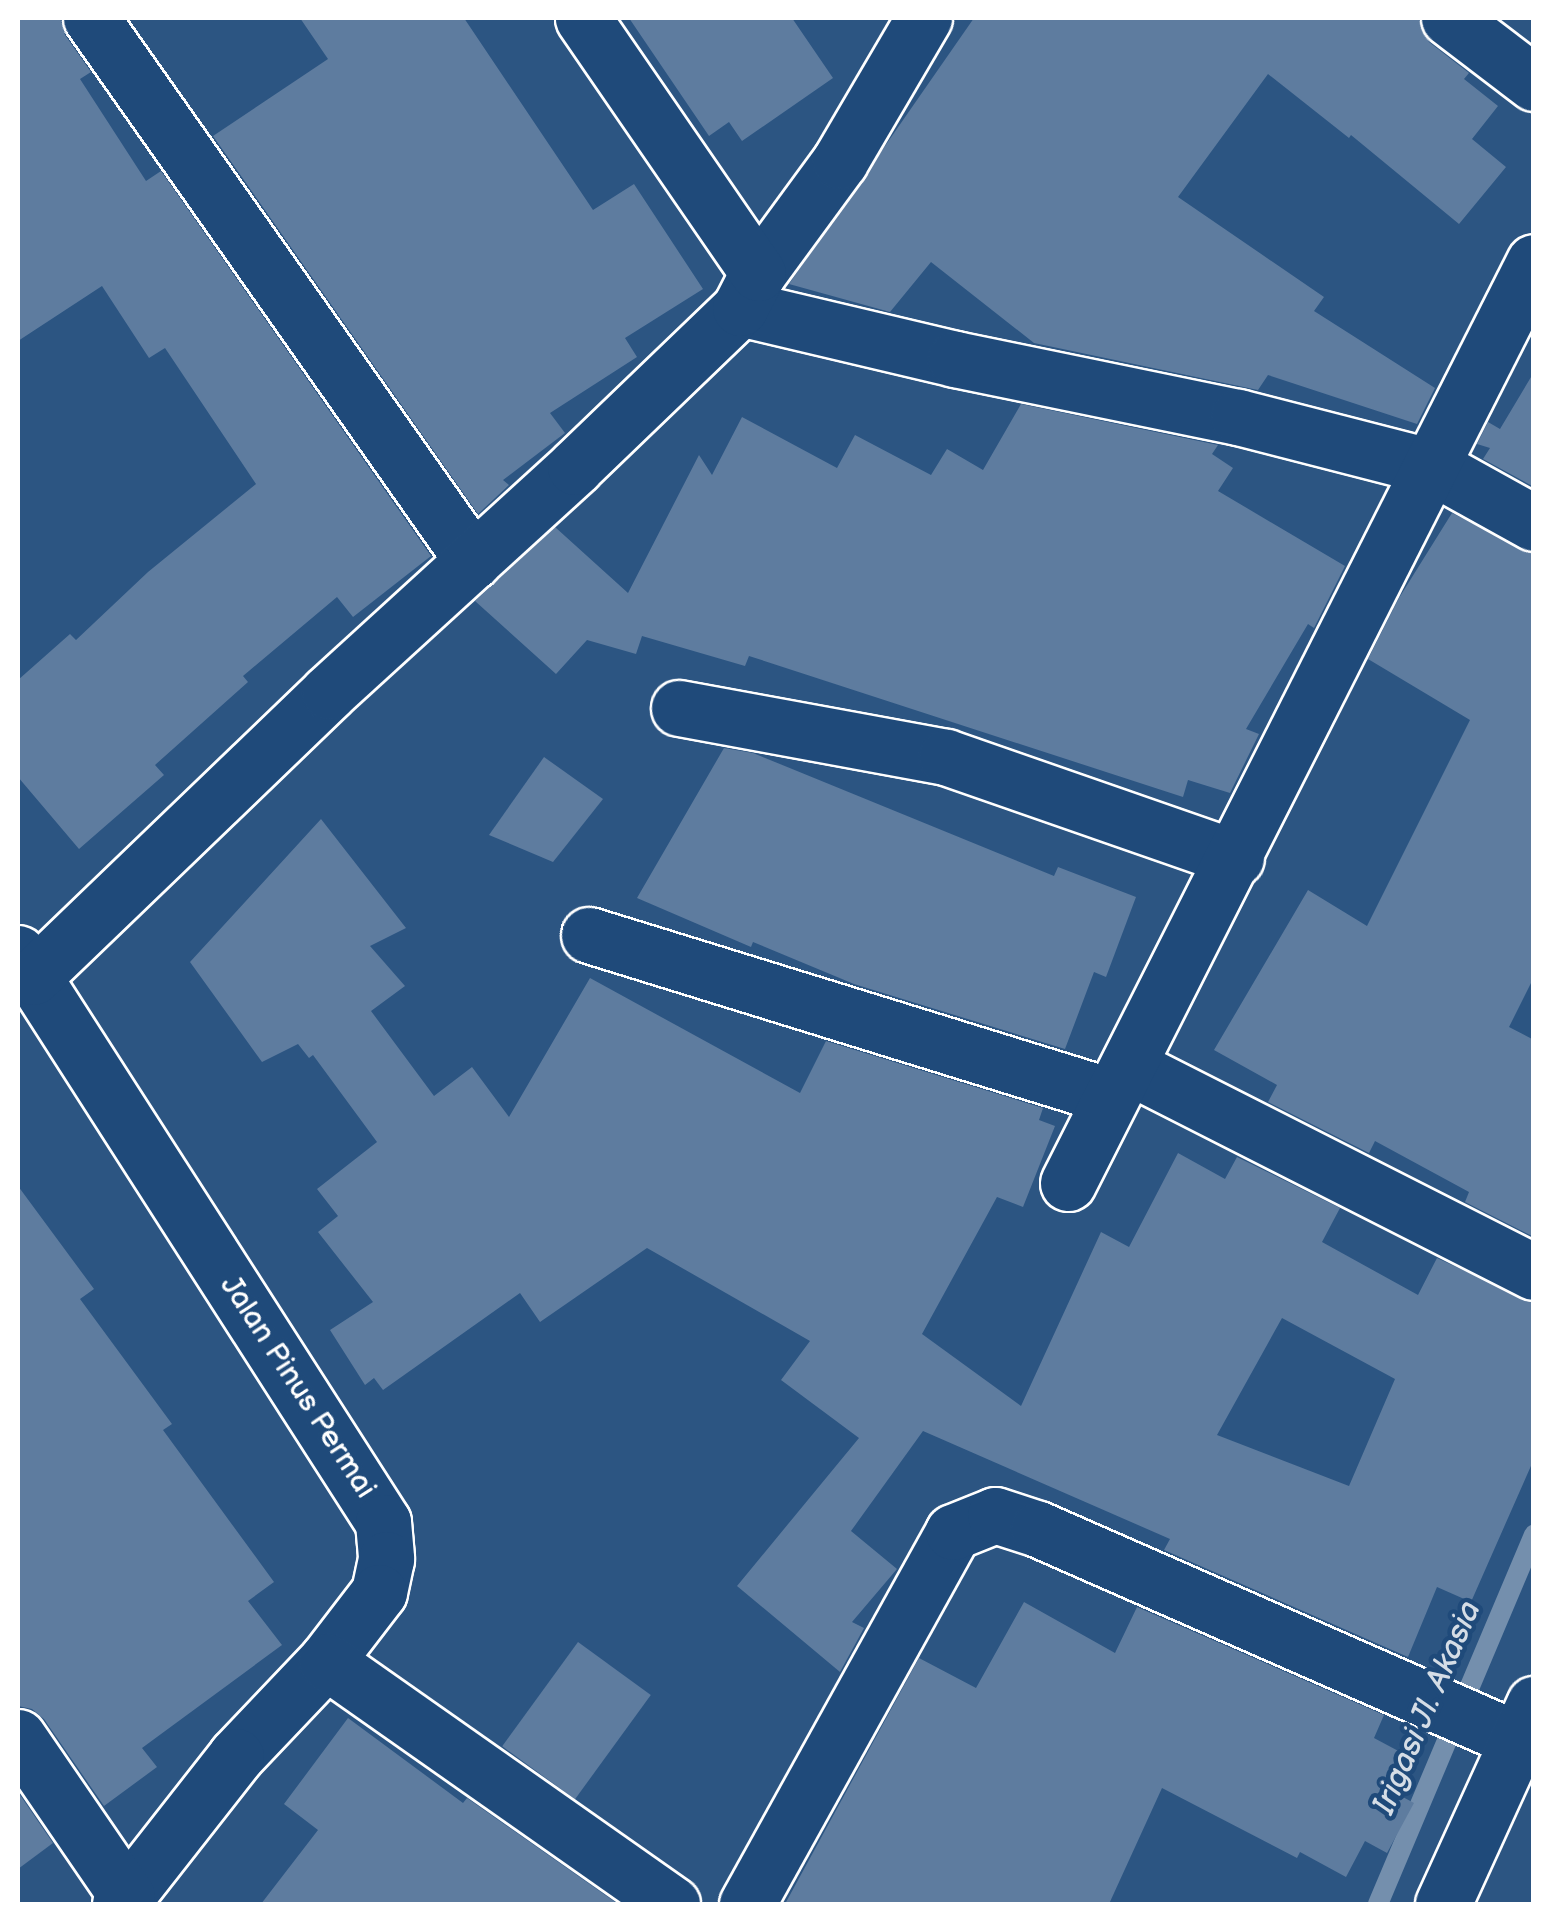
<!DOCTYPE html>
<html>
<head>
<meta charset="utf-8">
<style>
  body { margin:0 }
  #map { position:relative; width:1551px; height:1922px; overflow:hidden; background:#2c5582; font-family:"Balsamiq Sans",sans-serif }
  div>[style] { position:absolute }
  .stream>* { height:20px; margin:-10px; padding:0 10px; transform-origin:10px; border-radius:10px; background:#748fad }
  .building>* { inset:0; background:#5e7c9f; transform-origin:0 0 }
  .roads { filter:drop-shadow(2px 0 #fff) drop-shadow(-2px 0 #fff) drop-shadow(0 2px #fff) drop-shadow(0 -2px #fff) }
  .minor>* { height:55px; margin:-27.5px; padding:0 27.5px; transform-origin:27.5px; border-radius:27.5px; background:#1f4a7a }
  span { translate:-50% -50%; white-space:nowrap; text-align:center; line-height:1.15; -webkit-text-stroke:9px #1f4a7a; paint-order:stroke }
  .street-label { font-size:30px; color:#fff }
  .water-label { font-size:32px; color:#d5dde6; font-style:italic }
  .frame { position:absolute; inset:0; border:20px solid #fff; pointer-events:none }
</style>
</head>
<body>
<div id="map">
  <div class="stream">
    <i style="left:1378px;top:1904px;width:401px;rotate:-67.1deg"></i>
  </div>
  <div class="building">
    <i style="clip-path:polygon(18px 18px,60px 18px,65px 35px,91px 72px,80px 79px,146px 181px,161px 171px,431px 556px,353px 617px,337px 597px,243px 676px,248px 682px,155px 765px,164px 775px,79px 849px,18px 777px,18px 680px,70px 634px,76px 640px,148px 572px,256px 484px,165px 348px,149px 358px,102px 286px,18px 341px)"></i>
    <i style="clip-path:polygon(300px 18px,464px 18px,593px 210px,634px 184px,703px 289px,625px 338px,637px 357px,550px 413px,565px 433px,503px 480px,509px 485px,478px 514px,213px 136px,328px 59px)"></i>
    <i style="clip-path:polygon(629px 18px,792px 18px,833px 78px,742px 141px,729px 122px,709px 136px)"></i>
    <i style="clip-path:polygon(974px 18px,1418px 18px,1429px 42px,1469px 73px,1464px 79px,1498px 106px,1472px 139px,1506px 167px,1459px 224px,1351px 135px,1349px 138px,1268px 74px,1178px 197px,1324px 297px,1314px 311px,1435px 388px,1417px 424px,1268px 375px,1258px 390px,1034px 343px,931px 262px,890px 312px,789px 284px)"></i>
    <i style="clip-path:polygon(1534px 372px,1534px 487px,1483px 459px,1490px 448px,1477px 444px,1488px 422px,1500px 429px)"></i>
    <i style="clip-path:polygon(1021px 404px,1218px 445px,1212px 454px,1233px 468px,1218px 491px,1345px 566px,1314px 628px,1308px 624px,1246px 729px,1259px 734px,1230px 793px,1188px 780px,1183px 797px,749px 656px,745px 666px,642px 636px,636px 654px,587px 640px,556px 674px,475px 601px,555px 527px,628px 593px,699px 455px,712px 475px,742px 417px,837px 468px,855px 435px,931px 475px,947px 449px,983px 470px)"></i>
    <i style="clip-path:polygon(1452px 513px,1534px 554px,1534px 977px,1509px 1027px,1534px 1040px,1534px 1237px,1465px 1202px,1469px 1192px,1375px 1141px,1369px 1153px,1268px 1102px,1277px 1085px,1214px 1050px,1308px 890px,1367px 926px,1470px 720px,1368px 659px,1399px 598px)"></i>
    <i style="clip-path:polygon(724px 748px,753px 753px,1054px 876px,1058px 867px,1136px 897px,1106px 977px,1094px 972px,1065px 1049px,854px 984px,753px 942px,751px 947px,637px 898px)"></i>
    <i style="clip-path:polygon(544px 757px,603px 799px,553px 862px,489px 835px)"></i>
    <i style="clip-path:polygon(evenodd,321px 819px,406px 928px,370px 946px,405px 986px,371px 1011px,434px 1096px,472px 1067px,509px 1117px,590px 978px,800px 1093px,826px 1041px,1043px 1108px,1039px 1120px,1055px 1126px,1023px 1207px,997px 1197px,922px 1334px,1021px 1406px,1101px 1232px,1129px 1247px,1178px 1153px,1225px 1179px,1237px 1157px,1340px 1208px,1322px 1242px,1418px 1295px,1437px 1258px,1534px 1303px,1534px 1459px,1471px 1602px,1437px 1587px,1408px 1657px,1164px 1550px,1170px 1539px,923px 1431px,851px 1531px,897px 1569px,852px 1622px,864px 1628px,840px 1672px,737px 1586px,859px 1438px,781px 1380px,810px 1341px,647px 1248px,540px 1322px,520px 1293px,383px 1390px,374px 1378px,365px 1385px,330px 1330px,373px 1302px,318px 1232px,338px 1216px,317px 1189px,377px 1142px,313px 1055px,309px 1058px,298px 1044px,262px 1062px,190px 962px,321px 819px,1282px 1318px,1395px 1379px,1349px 1486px,1217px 1435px,1282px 1318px)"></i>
    <i style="clip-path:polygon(18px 1186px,94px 1289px,80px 1299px,172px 1424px,163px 1430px,274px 1582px,248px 1601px,282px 1645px,142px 1748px,157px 1767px,104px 1806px,44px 1719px,32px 1709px,18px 1706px)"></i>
    <i style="clip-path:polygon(1024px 1602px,1115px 1653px,1137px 1607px,1384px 1715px,1374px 1738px,1404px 1754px,1386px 1788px,1414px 1803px,1387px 1853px,1365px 1841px,1346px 1877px,1300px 1852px,1297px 1858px,1162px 1788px,1109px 1904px,785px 1904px,919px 1658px,976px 1688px)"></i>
    <i style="left:578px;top:1642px;width:90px;height:129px;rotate:36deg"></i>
    <i style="clip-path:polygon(348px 1718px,463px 1803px,467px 1798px,618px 1904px,261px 1904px,318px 1830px,284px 1804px)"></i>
    <i style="clip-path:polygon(18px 1792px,53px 1843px,18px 1869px)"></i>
  </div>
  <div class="roads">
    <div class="minor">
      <i style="left:91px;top:18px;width:664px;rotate:54.87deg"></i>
      <i style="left:1449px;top:18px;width:107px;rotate:37.4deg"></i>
      <i style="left:758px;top:273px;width:139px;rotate:-53.8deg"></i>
      <i style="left:840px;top:161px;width:166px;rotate:-59.6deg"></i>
      <i style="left:740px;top:308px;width:221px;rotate:13.3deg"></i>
      <i style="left:955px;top:359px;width:289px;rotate:11.6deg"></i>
      <i style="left:1238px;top:417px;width:201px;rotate:14.4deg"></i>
      <i style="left:1433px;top:467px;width:115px;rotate:29deg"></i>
      <i style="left:679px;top:708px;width:271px;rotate:10.4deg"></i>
      <i style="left:946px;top:757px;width:307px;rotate:19.2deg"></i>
      <i style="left:589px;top:935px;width:545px;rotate:17.17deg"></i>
      <i style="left:18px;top:953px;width:676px;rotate:57.32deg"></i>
      <i style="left:383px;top:1522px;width:37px;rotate:85deg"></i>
      <i style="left:386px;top:1559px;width:34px;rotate:102deg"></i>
      <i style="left:379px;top:1592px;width:87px;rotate:127.5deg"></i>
      <i style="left:326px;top:1661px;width:131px;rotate:133.5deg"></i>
      <i style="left:236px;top:1756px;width:188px;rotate:128.1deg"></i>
      <i style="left:33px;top:977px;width:411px;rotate:-43.9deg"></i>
      <i style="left:329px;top:692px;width:333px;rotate:-42.4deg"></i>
      <i style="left:575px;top:467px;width:229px;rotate:-43.9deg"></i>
      <i style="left:740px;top:308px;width:39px;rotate:-63deg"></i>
      <i style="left:758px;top:273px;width:309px;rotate:-124.5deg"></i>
      <i style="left:1128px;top:1066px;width:455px;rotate:26.9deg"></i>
      <i style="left:1068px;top:1183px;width:1032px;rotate:-63.16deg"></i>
      <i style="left:326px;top:1661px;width:423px;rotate:35.1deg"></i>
      <i style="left:18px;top:1737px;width:193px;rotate:55.6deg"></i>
      <i style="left:747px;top:1904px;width:425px;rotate:-61deg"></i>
      <i style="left:953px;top:1532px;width:45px;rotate:-22deg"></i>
      <i style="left:995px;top:1515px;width:45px;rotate:18deg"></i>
      <i style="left:1038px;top:1529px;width:522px;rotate:23.72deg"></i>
      <i style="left:1443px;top:1904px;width:220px;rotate:-65.5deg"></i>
    </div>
  </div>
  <div class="street-label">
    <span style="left:298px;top:1387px;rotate:57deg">Jalan Pinus Permai</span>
  </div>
  <div class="water-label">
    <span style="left:1428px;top:1708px;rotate:-67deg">Irigasi Jl. Akasia</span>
  </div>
  <div class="frame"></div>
</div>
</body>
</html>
